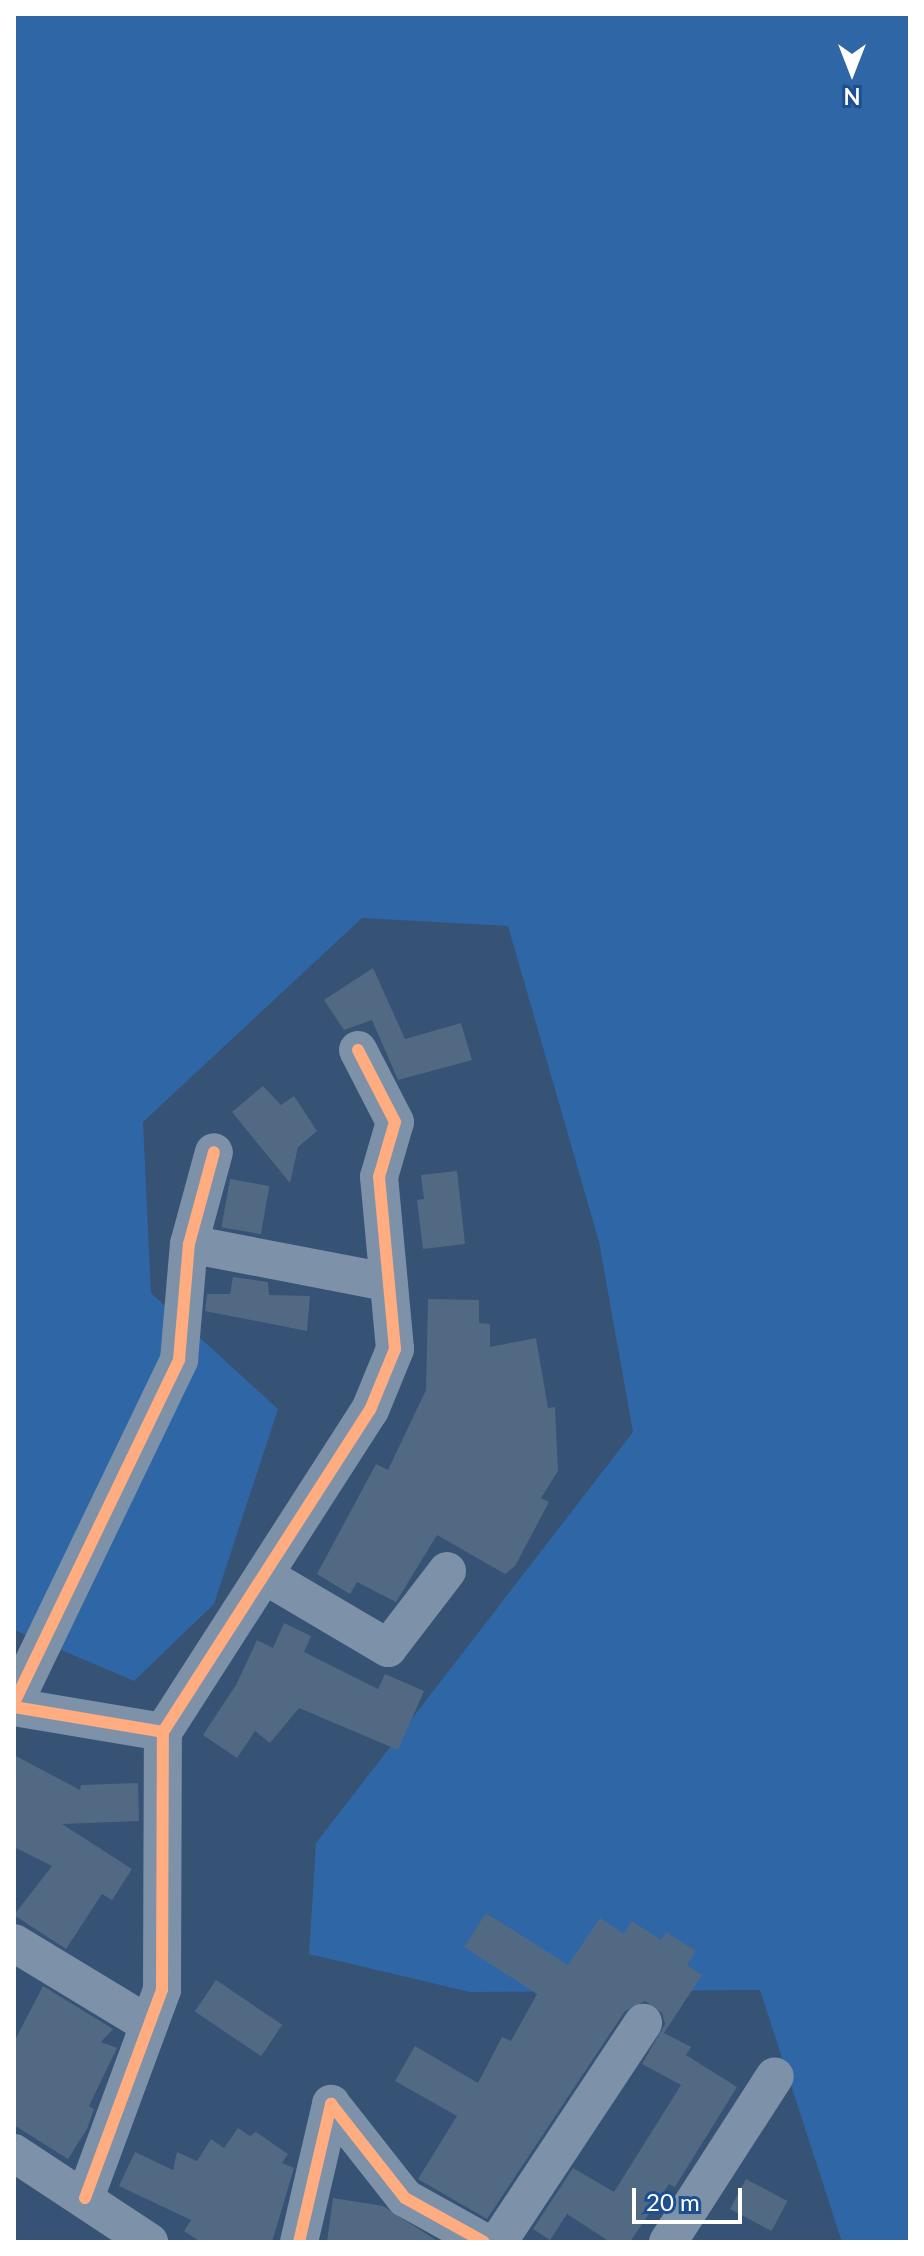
<!DOCTYPE html>
<html>
<head>
<meta charset="utf-8">
<style>
  body { margin:0 }
  #map { position:relative; width:924px; height:2256px; overflow:hidden; background:#365274; font-family:Lato,sans-serif }
  div>[style] { position:absolute }
  .green>* { inset:0; background:#2f66a5 }
  .building>* { inset:0; background:#526984; transform-origin:0 0 }
  .street>* { height:38px; margin:-19px; padding:0 19px; transform-origin:19px; border-radius:19px; background:#7d92a8 }
  .cycleway>* { height:12px; margin:-6px; padding:0 6px; transform-origin:6px; border-radius:6px; background:#ffac80 }
  span { translate:-50% -50%; white-space:nowrap; text-align:center; line-height:1.15; -webkit-text-stroke:6px #1b4f8f; paint-order:stroke }
  .frame { position:absolute; inset:0; border:16px solid #fff; pointer-events:none }
  .north { position:absolute; left:812px; top:32px; width:80px; height:80px; -webkit-text-stroke:6px #1b4f8f; paint-order:stroke; rotate:180deg; font-size:22px; font-weight:700; line-height:32px; text-align:center; color:#fff }
  .north::after { content:''; display:block; margin:auto; width:28px; height:36px; background:#fff; clip-path:polygon(50% 0,100% 100%,50% 72%,0 100%) }
  .scale { position:absolute; left:632px; top:2188px; width:110px; height:36px; box-sizing:border-box; border:4px solid #fff; border-top:0; padding-left:10px; font-size:24px; line-height:28px; white-space:nowrap; color:#fff; -webkit-text-stroke:6px #1b4f8f; paint-order:stroke }
</style>
</head>
<body>
<div id="map">
  <div class="green">
    <i style="clip-path:polygon(14px 14px,910px 14px,910px 2242px,842px 2242px,760px 1990px,470px 1992px,309px 1954px,316px 1843px,633px 1432px,599px 1242px,508px 926px,362px 918px,143px 1122px,151px 1293px,278px 1409px,214px 1604px,134px 1681px,14px 1630px)"></i>
  </div>
  <div class="building">
    <i style="clip-path:polygon(373px 968px,405px 1039px,461px 1023px,472px 1060px,398px 1080px,372px 1020px,344px 1030px,324px 1000px)"></i>
    <i style="clip-path:polygon(263px 1086px,281px 1105px,294px 1096px,317px 1131px,298px 1147px,290px 1183px,232px 1112px)"></i>
    <i style="clip-path:polygon(457px 1171px,465px 1244px,423px 1249px,417px 1200px,424px 1199px,421px 1175px)"></i>
    <i style="left:230px;top:1179px;width:40px;height:49px;rotate:10deg"></i>
    <i style="clip-path:polygon(233px 1277px,268px 1282px,269px 1295px,310px 1296px,307px 1331px,205px 1311px,207px 1294px,230px 1294px)"></i>
    <i style="clip-path:polygon(428px 1299px,479px 1300px,479px 1323px,490px 1324px,490px 1347px,536px 1338px,548px 1408px,555px 1407px,558px 1471px,541px 1498px,549px 1502px,515px 1566px,505px 1574px,437px 1535px,396px 1602px,357px 1582px,350px 1594px,317px 1574px,376px 1464px,388px 1470px,426px 1390px)"></i>
    <i style="clip-path:polygon(284px 1623px,311px 1636px,304px 1652px,378px 1689px,385px 1674px,424px 1691px,398px 1750px,299px 1708px,270px 1743px,255px 1731px,237px 1758px,203px 1735px,236px 1685px,257px 1640px,273px 1648px)"></i>
    <i style="clip-path:polygon(14px 1755px,80px 1790px,81px 1785px,138px 1783px,139px 1821px,62px 1824px,132px 1869px,112px 1900px,102px 1894px,66px 1949px,14px 1915px,52px 1866px,14px 1847px)"></i>
    <i style="clip-path:polygon(486px 1913px,568px 1965px,600px 1918px,624px 1934px,632px 1921px,661px 1940px,666px 1932px,696px 1951px,687px 1965px,702px 1975px,664px 2033px,691px 2047px,686px 2055px,737px 2087px,675px 2187px,669px 2184px,630px 2242px,610px 2242px,567px 2214px,550px 2240px,533px 2229px,573px 2168px,614px 2192px,681px 2085px,642px 2064px,665px 2024px,662px 2013px,645px 2001px,625px 2011px,487px 2219px,418px 2179px,457px 2116px,395px 2081px,415px 2046px,478px 2083px,502px 2037px,511px 2041px,537px 1994px,464px 1947px)"></i>
    <i style="left:216px;top:1980px;width:80px;height:38px;rotate:34deg"></i>
    <i style="clip-path:polygon(43px 1986px,113px 2029px,101px 2042px,117px 2048px,89px 2106px,94px 2109px,87px 2129px,68px 2159px,14px 2125px,14px 2042px)"></i>
    <i style="clip-path:polygon(238px 2128px,250px 2136px,256px 2132px,288px 2154px,282px 2163px,294px 2168px,272px 2242px,201px 2242px,184px 2231px,191px 2220px,119px 2186px,135px 2152px,173px 2170px,177px 2152px,197px 2161px,211px 2139px,224px 2148px)"></i>
    <i style="left:746px;top:2179px;width:47px;height:34px;rotate:28deg"></i>
    <i style="clip-path:polygon(333px 2198px,383px 2206px,439px 2242px,327px 2242px)"></i>
  </div>
  <div class="street">
    <i style="left:189px;top:1244px;width:201px;rotate:10.9deg"></i>
    <i style="left:264px;top:1575px;width:144px;rotate:30.5deg"></i>
    <i style="left:388px;top:1648px;width:97px;rotate:-52.5deg"></i>
    <i style="left:14px;top:1703px;width:381px;rotate:-64.3deg"></i>
    <i style="left:179px;top:1360px;width:116px;rotate:-85.1deg"></i>
    <i style="left:189px;top:1244px;width:95px;rotate:-74.8deg"></i>
    <i style="left:14px;top:1707px;width:151px;rotate:9.5deg"></i>
    <i style="left:163px;top:1732px;width:383px;rotate:-57.3deg"></i>
    <i style="left:370px;top:1410px;width:66px;rotate:-67.7deg"></i>
    <i style="left:395px;top:1349px;width:173px;rotate:-95.3deg"></i>
    <i style="left:379px;top:1177px;width:57px;rotate:-73.8deg"></i>
    <i style="left:395px;top:1122px;width:81px;rotate:-117.2deg"></i>
    <i style="left:14px;top:1943px;width:154px;rotate:31.2deg"></i>
    <i style="left:14px;top:2153px;width:162px;rotate:33.4deg"></i>
    <i style="left:85px;top:2198px;width:222px;rotate:-69.7deg"></i>
    <i style="left:162px;top:1990px;width:258px;rotate:-89.8deg"></i>
    <i style="left:299px;top:2242px;width:142px;rotate:-76.9deg"></i>
    <i style="left:331px;top:2104px;width:120px;rotate:51.8deg"></i>
    <i style="left:405px;top:2198px;width:90px;rotate:29.1deg"></i>
    <i style="left:498px;top:2242px;width:263px;rotate:-56.5deg"></i>
    <i style="left:668px;top:2242px;width:197px;rotate:-57.2deg"></i>
  </div>
  <div class="cycleway">
    <i style="left:14px;top:1703px;width:381px;rotate:-64.3deg"></i>
    <i style="left:179px;top:1360px;width:116px;rotate:-85.1deg"></i>
    <i style="left:189px;top:1244px;width:95px;rotate:-74.8deg"></i>
    <i style="left:14px;top:1707px;width:151px;rotate:9.5deg"></i>
    <i style="left:163px;top:1732px;width:383px;rotate:-57.3deg"></i>
    <i style="left:370px;top:1410px;width:66px;rotate:-67.7deg"></i>
    <i style="left:395px;top:1349px;width:173px;rotate:-95.3deg"></i>
    <i style="left:379px;top:1177px;width:57px;rotate:-73.8deg"></i>
    <i style="left:395px;top:1122px;width:81px;rotate:-117.2deg"></i>
    <i style="left:85px;top:2198px;width:222px;rotate:-69.7deg"></i>
    <i style="left:162px;top:1990px;width:258px;rotate:-89.8deg"></i>
    <i style="left:299px;top:2242px;width:142px;rotate:-76.9deg"></i>
    <i style="left:331px;top:2104px;width:120px;rotate:51.8deg"></i>
    <i style="left:405px;top:2198px;width:90px;rotate:29.1deg"></i>
  </div>
  <div class="frame"></div>
  <div class="north">N</div>
  <div class="scale">20 m</div>
</div>
</body>
</html>
